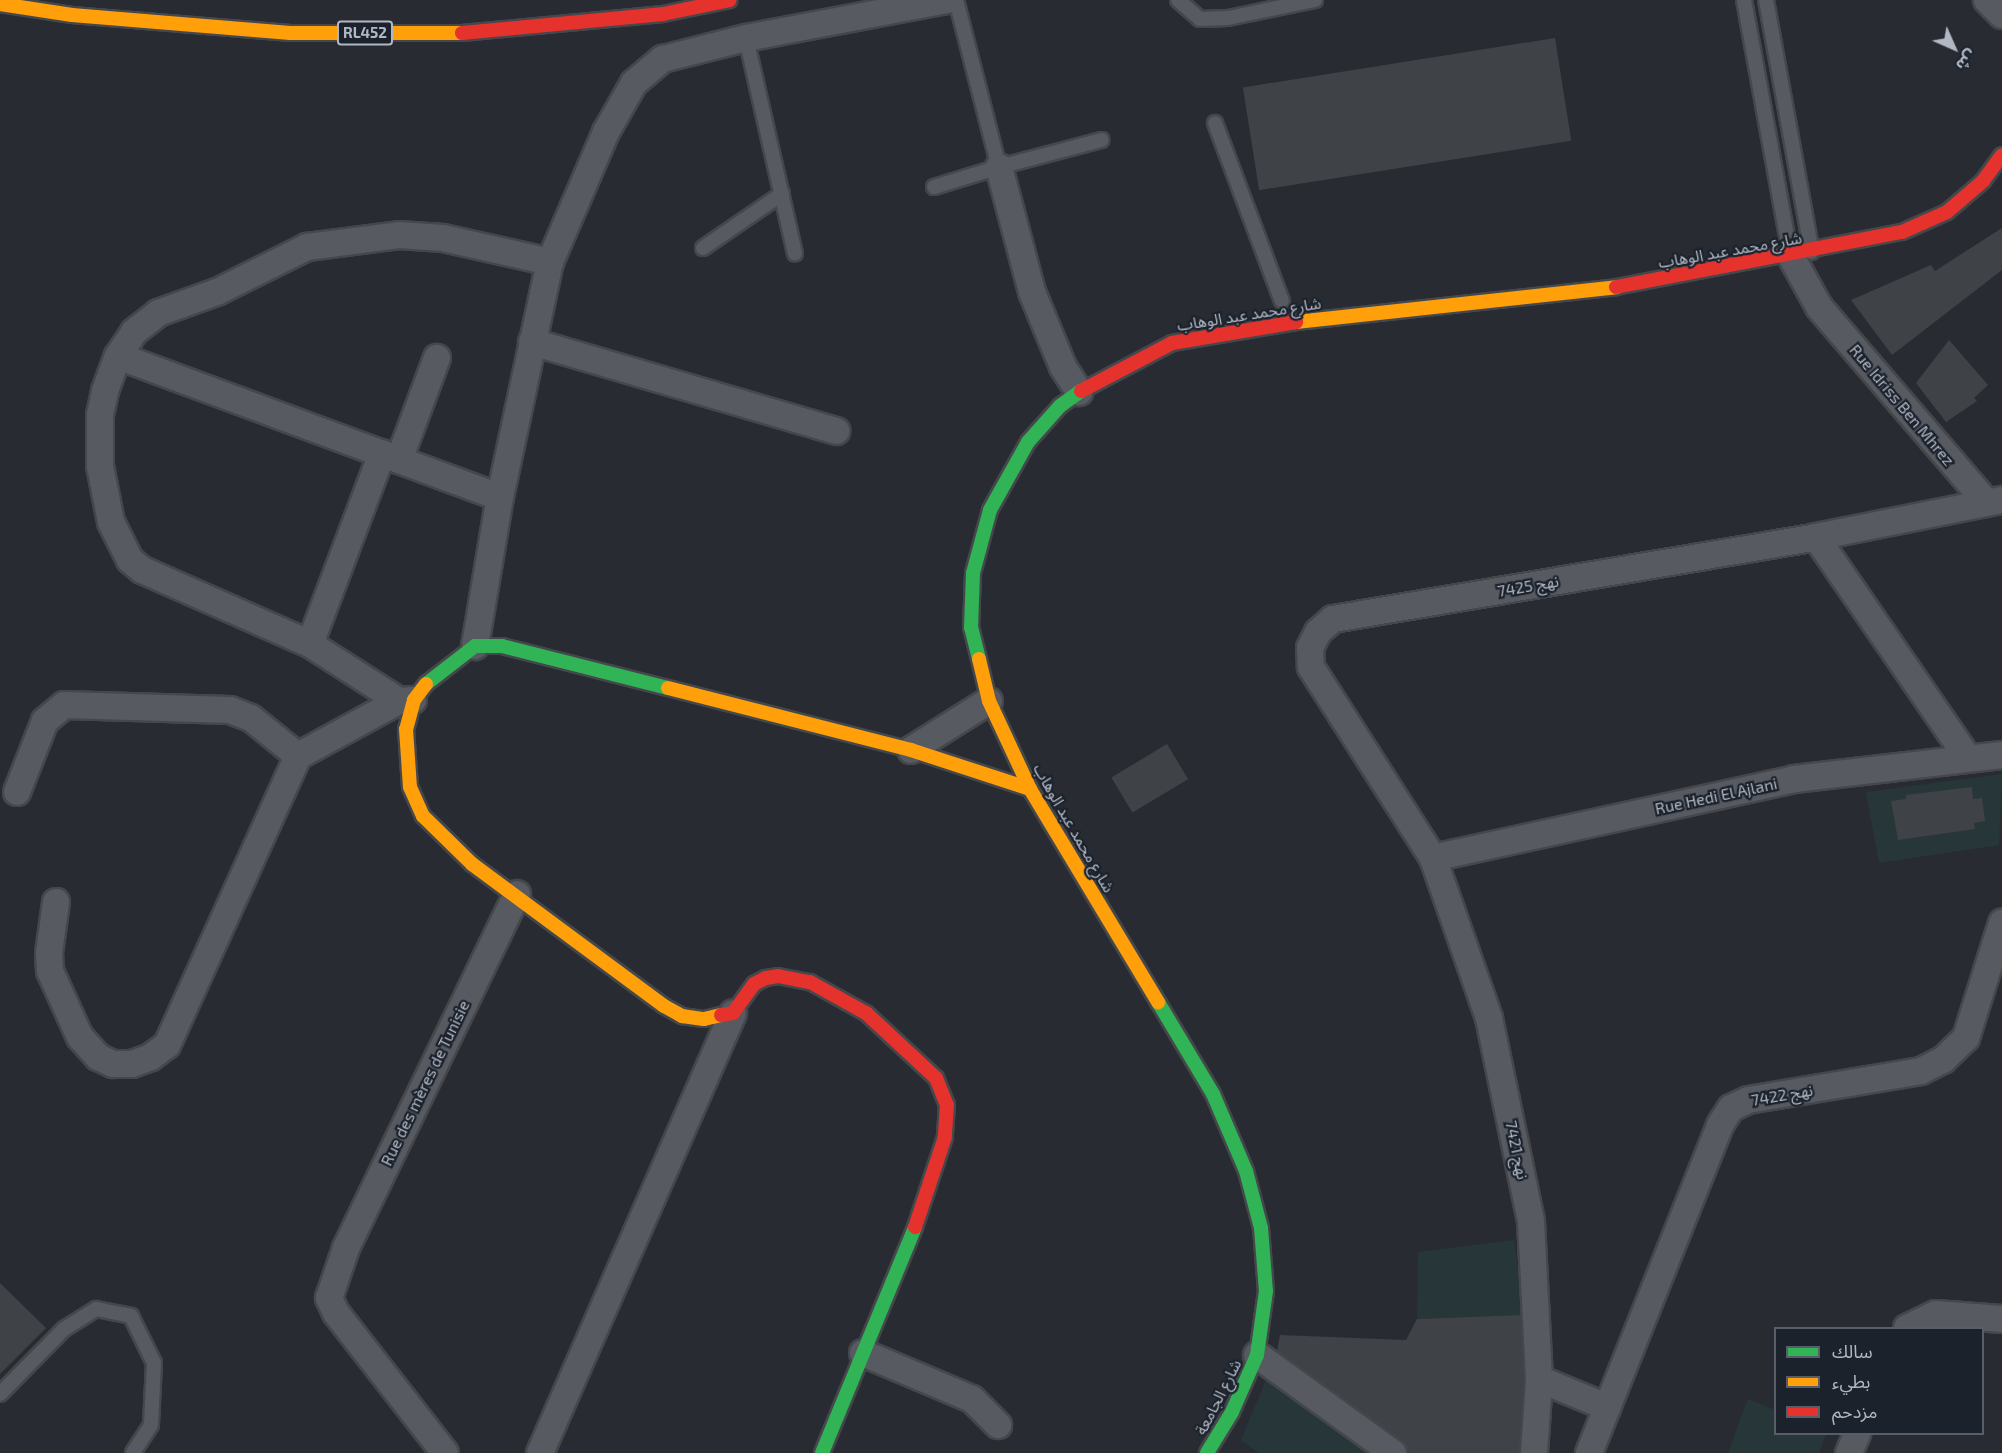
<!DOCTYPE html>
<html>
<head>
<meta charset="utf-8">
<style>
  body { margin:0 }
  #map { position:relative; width:2002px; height:1453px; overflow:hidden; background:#282c32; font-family:"Exo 2","Noto Sans Arabic",sans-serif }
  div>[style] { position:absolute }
  .green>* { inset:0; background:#273739 }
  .building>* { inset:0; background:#3f4247; transform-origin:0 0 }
  .roads { filter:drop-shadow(2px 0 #44474b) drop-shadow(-2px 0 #44474b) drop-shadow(0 2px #44474b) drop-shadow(0 -2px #44474b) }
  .lane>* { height:14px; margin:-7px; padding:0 7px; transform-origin:7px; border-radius:7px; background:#575a60 }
  .street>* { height:26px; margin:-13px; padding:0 13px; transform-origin:13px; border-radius:13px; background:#575a60 }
  .fast>* { height:14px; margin:-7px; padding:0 7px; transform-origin:7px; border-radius:7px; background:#30b455 }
  .slow>* { height:14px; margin:-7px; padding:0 7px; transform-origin:7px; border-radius:7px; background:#ff9f0a }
  .jam>* { height:14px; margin:-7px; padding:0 7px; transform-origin:7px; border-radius:7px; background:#e5322d }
  span { translate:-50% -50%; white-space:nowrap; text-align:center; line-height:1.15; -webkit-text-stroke:4.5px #1b222c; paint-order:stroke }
  .shield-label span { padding:2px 4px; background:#1b222c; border:2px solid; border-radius:4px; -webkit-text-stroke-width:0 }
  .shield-label { font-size:15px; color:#b1b8c4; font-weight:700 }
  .street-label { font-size:16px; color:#b1b8c4 }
  .legend { position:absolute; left:1774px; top:1327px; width:210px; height:108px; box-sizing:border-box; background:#1b222c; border:2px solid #575e69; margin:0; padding:8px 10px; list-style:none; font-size:18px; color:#b1b8c4 }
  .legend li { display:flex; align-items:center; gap:12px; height:30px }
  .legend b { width:30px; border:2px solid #575e69 }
  .north { position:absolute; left:1924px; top:18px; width:60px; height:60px; -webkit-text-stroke:4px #1b222c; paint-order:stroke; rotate:135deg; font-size:16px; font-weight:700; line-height:24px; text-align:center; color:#b1b8c4 }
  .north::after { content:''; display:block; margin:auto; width:21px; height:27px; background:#b1b8c4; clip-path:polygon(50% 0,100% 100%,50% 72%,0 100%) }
</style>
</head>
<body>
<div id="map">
  <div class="green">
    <i style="clip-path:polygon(2002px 774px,1999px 845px,1879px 863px,1866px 792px)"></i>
    <i style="clip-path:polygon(1514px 1240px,1525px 1315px,1417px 1319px,1418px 1252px)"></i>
    <i style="clip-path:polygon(1273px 1363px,1399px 1453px,1259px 1453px,1241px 1440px)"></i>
    <i style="clip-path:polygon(1748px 1399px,1775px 1410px,1776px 1434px,1826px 1434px,1819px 1453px,1728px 1453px)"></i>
  </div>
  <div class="building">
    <i style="left:1555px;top:38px;width:104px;height:316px;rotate:81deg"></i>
    <i style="clip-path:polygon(2002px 228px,2002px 270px,1892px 355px,1851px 300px,1931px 265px,1935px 271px)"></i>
    <i style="clip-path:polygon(1949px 340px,1988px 385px,1974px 398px,1977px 401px,1946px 422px,1916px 383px)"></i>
    <i style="left:1167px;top:744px;width:41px;height:65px;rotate:59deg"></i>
    <i style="clip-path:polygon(1972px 787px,1973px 799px,1982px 798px,1985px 821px,1974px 823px,1975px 829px,1898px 840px,1891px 801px,1906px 799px,1906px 795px)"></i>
    <i style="clip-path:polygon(0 1283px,46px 1328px,0 1374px)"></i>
    <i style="clip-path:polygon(1521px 1315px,1524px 1379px,1519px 1453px,1408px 1453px,1402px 1441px,1277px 1351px,1280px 1335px,1406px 1340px,1417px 1319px)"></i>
  </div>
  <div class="roads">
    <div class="lane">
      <i style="left:956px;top:0;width:172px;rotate:75.6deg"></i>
      <i style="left:999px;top:167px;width:106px;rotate:-14.8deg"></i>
      <i style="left:1178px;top:0;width:29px;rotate:41deg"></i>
      <i style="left:1200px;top:19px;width:28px;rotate:-2deg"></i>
      <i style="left:1228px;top:18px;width:89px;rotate:-11.7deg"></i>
      <i style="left:1744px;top:0;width:258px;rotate:79.7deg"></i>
      <i style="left:1766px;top:0;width:256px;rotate:79.7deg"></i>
      <i style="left:746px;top:38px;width:221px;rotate:77.2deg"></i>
      <i style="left:1215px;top:123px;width:190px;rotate:69.4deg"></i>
      <i style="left:934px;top:187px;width:68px;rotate:-17.1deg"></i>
      <i style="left:703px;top:248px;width:96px;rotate:-34.4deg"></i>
      <i style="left:0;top:1394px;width:91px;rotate:-45.4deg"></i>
      <i style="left:64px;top:1329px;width:38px;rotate:-32deg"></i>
      <i style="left:96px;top:1309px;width:36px;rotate:11deg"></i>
      <i style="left:131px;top:1316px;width:52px;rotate:63.9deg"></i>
      <i style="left:154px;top:1363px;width:62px;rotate:92.8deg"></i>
      <i style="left:151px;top:1425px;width:33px;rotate:123deg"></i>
    </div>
    <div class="street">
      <i style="left:1987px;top:0;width:21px;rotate:45deg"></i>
      <i style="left:999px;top:167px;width:129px;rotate:75.2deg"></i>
      <i style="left:1032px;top:292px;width:81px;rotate:67.5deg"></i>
      <i style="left:1063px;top:367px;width:30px;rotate:57deg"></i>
      <i style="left:1791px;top:256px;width:58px;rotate:61.2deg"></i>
      <i style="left:1819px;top:307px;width:257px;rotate:49.4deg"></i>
      <i style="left:532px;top:342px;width:317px;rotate:16.3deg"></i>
      <i style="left:118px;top:356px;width:407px;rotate:20.3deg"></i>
      <i style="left:399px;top:460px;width:109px;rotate:-69.6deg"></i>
      <i style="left:1816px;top:537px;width:268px;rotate:55.5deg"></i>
      <i style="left:310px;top:644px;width:204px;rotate:-69.3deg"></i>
      <i style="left:475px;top:646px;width:151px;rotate:-80.5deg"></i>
      <i style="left:500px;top:497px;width:240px;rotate:-78deg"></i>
      <i style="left:550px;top:262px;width:142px;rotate:-66.7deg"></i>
      <i style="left:606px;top:132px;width:56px;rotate:-60.3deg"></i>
      <i style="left:634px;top:83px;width:38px;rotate:-40deg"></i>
      <i style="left:663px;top:59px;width:86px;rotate:-14.2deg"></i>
      <i style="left:746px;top:38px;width:206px;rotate:-10.7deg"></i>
      <i style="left:399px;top:701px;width:106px;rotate:-147.4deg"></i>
      <i style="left:310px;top:644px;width:184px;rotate:-156.2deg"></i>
      <i style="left:142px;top:570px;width:16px;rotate:-140deg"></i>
      <i style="left:130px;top:560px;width:42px;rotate:-116.6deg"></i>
      <i style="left:111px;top:522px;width:57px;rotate:-101.1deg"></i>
      <i style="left:100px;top:466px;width:51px;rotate:-90deg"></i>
      <i style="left:100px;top:415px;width:25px;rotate:-78deg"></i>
      <i style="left:105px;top:391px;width:37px;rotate:-70deg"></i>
      <i style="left:118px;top:356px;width:29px;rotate:-56deg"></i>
      <i style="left:134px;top:332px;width:31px;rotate:-38deg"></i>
      <i style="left:158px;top:313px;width:63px;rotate:-19.6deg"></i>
      <i style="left:217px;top:292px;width:101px;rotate:-26.6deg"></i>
      <i style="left:307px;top:247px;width:93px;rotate:-7.4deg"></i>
      <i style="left:399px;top:235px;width:44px;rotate:3.9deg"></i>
      <i style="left:443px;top:238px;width:110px;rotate:12.6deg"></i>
      <i style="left:911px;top:750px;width:92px;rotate:-32.1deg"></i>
      <i style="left:17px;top:792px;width:76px;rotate:-68.5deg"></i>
      <i style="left:45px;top:721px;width:25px;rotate:-40deg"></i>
      <i style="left:64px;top:705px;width:166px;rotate:1.7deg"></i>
      <i style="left:230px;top:710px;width:22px;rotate:21deg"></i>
      <i style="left:251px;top:718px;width:60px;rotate:39deg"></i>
      <i style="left:1433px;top:858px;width:370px;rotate:-12.3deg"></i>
      <i style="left:1794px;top:779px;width:209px;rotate:-6.6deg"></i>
      <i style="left:56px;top:902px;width:51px;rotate:97.8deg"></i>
      <i style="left:49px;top:953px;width:18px;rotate:87deg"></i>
      <i style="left:50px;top:971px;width:72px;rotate:65.6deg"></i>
      <i style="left:80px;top:1037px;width:27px;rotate:48deg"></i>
      <i style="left:98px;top:1057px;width:17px;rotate:25deg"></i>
      <i style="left:113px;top:1064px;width:19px"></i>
      <i style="left:132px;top:1064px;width:20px;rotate:-20deg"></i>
      <i style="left:151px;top:1057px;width:20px;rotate:-37deg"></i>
      <i style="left:167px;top:1045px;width:317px;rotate:-65.6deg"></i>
      <i style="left:298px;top:756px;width:115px;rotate:-28.6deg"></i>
      <i style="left:399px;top:701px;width:14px;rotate:-4deg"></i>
      <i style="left:1907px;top:1328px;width:32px;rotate:-26deg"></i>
      <i style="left:1936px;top:1314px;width:66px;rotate:4.3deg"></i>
      <i style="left:863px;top:1353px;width:118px;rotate:22.9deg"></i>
      <i style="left:972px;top:1399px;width:37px;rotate:45deg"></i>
      <i style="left:1257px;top:1355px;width:168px;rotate:35.8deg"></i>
      <i style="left:1539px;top:1379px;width:74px;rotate:22.4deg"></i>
      <i style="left:445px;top:1453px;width:177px;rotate:-127.9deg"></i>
      <i style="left:336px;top:1313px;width:17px;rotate:-115deg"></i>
      <i style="left:329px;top:1298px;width:53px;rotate:-71.2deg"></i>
      <i style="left:346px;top:1248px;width:393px;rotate:-64.2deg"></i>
      <i style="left:540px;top:1453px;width:480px;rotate:-66.3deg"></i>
      <i style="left:1534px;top:1453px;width:74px;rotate:-86.1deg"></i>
      <i style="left:1539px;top:1379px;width:158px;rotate:-92.9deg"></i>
      <i style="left:1531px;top:1221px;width:207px;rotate:-101.7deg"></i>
      <i style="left:1489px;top:1018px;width:170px;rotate:-109.3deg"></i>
      <i style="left:1433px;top:858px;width:227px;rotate:-122.6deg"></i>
      <i style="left:1311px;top:667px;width:19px;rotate:-93deg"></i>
      <i style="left:1310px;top:648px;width:18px;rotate:-63deg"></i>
      <i style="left:1318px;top:632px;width:20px;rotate:-41deg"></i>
      <i style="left:1333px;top:619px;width:490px;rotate:-9.6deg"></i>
      <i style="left:1816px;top:537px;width:190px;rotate:-11.3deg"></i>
      <i style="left:1589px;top:1453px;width:353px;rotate:-68.2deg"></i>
      <i style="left:1720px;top:1125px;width:20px;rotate:-57deg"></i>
      <i style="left:1731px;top:1108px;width:19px;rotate:-25deg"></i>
      <i style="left:1748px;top:1100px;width:175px;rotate:-9.5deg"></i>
      <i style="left:1921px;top:1071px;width:25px;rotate:-27deg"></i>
      <i style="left:1943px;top:1060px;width:32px;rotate:-44deg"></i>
      <i style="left:1966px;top:1038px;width:121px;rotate:-72.6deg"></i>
      <i style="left:1849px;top:1453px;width:21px;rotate:-67deg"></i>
    </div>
    <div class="fast">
      <i style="left:979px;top:659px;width:32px;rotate:-104deg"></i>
      <i style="left:971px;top:628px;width:55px;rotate:-87.9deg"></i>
      <i style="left:973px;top:573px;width:65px;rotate:-74.9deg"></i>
      <i style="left:990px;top:510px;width:78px;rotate:-60.8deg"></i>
      <i style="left:1028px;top:442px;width:48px;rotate:-48.4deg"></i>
      <i style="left:1060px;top:406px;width:26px;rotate:-36deg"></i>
      <i style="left:426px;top:684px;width:62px;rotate:-37.8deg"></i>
      <i style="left:475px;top:646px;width:27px"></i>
      <i style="left:502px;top:646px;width:171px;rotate:14.2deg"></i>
      <i style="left:1158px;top:1002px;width:107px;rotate:59.1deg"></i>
      <i style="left:1213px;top:1094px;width:84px;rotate:66.8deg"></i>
      <i style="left:1246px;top:1171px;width:59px;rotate:75.3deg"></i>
      <i style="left:1261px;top:1228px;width:63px;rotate:85.5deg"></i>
      <i style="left:1266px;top:1291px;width:65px;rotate:98deg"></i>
      <i style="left:1257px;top:1355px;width:62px;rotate:113.7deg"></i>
      <i style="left:1232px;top:1412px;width:48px;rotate:121.4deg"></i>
      <i style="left:822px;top:1453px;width:244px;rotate:-67.6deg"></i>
    </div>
    <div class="slow">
      <i style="left:0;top:4px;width:73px;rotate:8.7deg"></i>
      <i style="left:72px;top:15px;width:219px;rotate:4.7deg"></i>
      <i style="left:290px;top:33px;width:172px"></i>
      <i style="left:1296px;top:322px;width:322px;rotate:-6.2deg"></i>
      <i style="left:979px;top:659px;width:43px;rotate:76.6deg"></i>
      <i style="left:989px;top:701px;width:97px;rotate:65deg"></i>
      <i style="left:1030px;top:789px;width:249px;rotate:59deg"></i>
      <i style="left:426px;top:684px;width:20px;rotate:127deg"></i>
      <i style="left:414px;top:700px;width:30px;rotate:105deg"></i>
      <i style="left:406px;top:729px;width:58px;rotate:86.1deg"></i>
      <i style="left:410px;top:787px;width:32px;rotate:66deg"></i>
      <i style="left:423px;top:816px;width:69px;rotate:44.4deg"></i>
      <i style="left:472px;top:864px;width:239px;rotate:36.5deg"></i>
      <i style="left:664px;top:1006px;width:21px;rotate:29deg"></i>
      <i style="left:682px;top:1016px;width:22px;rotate:8deg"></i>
      <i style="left:704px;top:1019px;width:17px;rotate:-13deg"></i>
      <i style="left:668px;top:688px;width:251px;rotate:14.3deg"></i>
      <i style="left:911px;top:750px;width:125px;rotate:18.1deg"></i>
    </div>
    <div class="jam">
      <i style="left:462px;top:33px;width:202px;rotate:-5.4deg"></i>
      <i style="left:663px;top:14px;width:68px;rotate:-11.8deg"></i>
      <i style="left:1616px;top:287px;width:291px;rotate:-10.9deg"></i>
      <i style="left:1902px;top:232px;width:49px;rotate:-24deg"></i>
      <i style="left:1947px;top:212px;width:48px;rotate:-40.7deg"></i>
      <i style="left:1983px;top:181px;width:32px;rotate:-54deg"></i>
      <i style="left:1081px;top:391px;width:103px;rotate:-27.8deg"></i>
      <i style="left:1172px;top:343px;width:126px;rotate:-9.6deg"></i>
      <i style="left:721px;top:1015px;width:12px;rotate:-9deg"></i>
      <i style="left:733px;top:1013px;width:36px;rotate:-54deg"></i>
      <i style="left:754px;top:984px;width:13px;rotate:-27deg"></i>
      <i style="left:766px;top:978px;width:12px;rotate:-9deg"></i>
      <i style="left:778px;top:976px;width:33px;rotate:11deg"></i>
      <i style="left:810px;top:982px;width:64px;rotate:29deg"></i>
      <i style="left:866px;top:1013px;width:96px;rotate:42.9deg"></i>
      <i style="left:936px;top:1078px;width:29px;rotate:68deg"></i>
      <i style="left:947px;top:1105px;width:32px;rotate:94deg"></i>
      <i style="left:945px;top:1137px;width:95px;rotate:108.4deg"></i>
    </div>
  </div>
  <div class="shield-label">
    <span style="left:365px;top:33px">RL452</span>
  </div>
  <div class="street-label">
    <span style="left:1730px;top:250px;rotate:-10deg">شارع محمد عبد الوهاب</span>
    <span style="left:1249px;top:314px;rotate:-9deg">شارع محمد عبد الوهاب</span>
    <span style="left:1902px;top:405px;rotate:50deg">Rue Idriss Ben Mhrez</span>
    <span style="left:1528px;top:586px;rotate:-10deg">نهج 7425</span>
    <span style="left:1716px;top:796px;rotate:-12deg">Rue Hedi El Ajlani</span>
    <span style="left:1074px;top:828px;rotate:60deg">شارع محمد عبد الوهاب</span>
    <span style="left:425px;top:1083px;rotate:-64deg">Rue des mères de Tunisie</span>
    <span style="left:1782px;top:1095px;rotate:-10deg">نهج 7422</span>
    <span style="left:1517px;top:1150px;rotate:78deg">نهج 7421</span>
    <span style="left:1218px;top:1397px;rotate:-63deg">شارع الجامعة</span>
  </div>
  <ul class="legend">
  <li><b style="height:8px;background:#30b455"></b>سالك</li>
  <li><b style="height:8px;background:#ff9f0a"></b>بطيء</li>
  <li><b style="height:8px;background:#e5322d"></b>مزدحم</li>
  </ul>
  <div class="north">ش</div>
</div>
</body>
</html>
